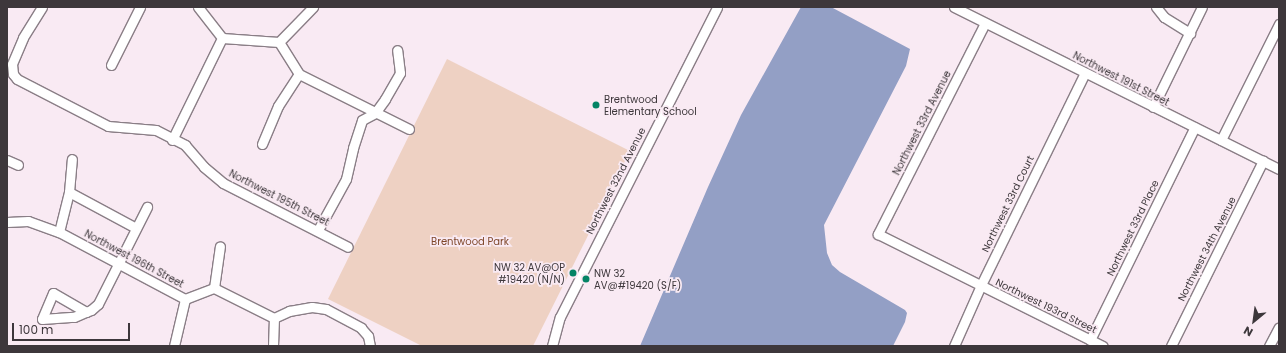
<!DOCTYPE html>
<html>
<head>
<meta charset="utf-8">
<style>
  body { margin:0 }
  #map { position:relative; width:1286px; height:353px; overflow:hidden; background:#f9eaf3; font-family:Poppins,sans-serif }
  div>[style] { position:absolute }
  .green>* { inset:0; background:#eed1c3 }
  .water>* { inset:0; background:#939fc5 }
  .roads { filter:drop-shadow(1px 0 #8a7e86) drop-shadow(-1px 0 #8a7e86) drop-shadow(0 1px #8a7e86) drop-shadow(0 -1px #8a7e86) }
  .minor>* { height:9px; margin:-4.5px; padding:0 4.5px; transform-origin:4.5px; border-radius:4.5px; background:#fff }
  .dots>* { width:11px; height:11px; translate:-50% -50%; box-sizing:border-box; border:2px solid #f9eaf3; border-radius:50% }
  span { translate:-50% -50%; white-space:nowrap; text-align:center; line-height:1.15; -webkit-text-stroke:3.5px #f9eaf3; paint-order:stroke }
  .street-label { font-size:10px; color:#3d373b }
  .poi-label { font-size:10px; color:#3d373b }
  .left { translate:0 -50%; text-align:left }
  .right { translate:-100% -50%; text-align:right }
  .park-label { font-size:10px; color:#7f472a }
  .frame { position:absolute; inset:0; border:8px solid #3d373b; pointer-events:none }
  .north { position:absolute; left:1234px; top:301px; width:40px; height:40px; -webkit-text-stroke:3px #f9eaf3; paint-order:stroke; rotate:209deg; font-size:11px; font-weight:700; line-height:16px; text-align:center; color:#3d373b }
  .north::after { content:''; display:block; margin:auto; width:14px; height:18px; background:#3d373b; clip-path:polygon(50% 0,100% 100%,50% 72%,0 100%) }
  .scale { position:absolute; left:12px; top:323px; width:118px; height:18px; box-sizing:border-box; border:2px solid #3d373b; border-top:0; padding-left:5px; font-size:12px; line-height:14px; white-space:nowrap; color:#3d373b; -webkit-text-stroke:3px #f9eaf3; paint-order:stroke }
</style>
</head>
<body>
<div id="map">
  <div class="green">
    <i style="clip-path:polygon(447px 59px,630px 151px,533px 346px,422px 346px,328px 299px)"></i>
  </div>
  <div class="water">
    <i style="clip-path:polygon(801px 7px,831px 7px,910px 49px,906px 66px,824px 225px,827px 253px,832px 265px,840px 272px,905px 310px,907px 313px,905px 322px,893px 346px,640px 346px,708px 187px,741px 115px)"></i>
  </div>
  <div class="roads">
    <div class="minor">
      <i style="left:42px;top:7px;width:36px;rotate:122deg"></i>
      <i style="left:23px;top:38px;width:28px;rotate:113deg"></i>
      <i style="left:12px;top:64px;width:10px;rotate:84deg"></i>
      <i style="left:13px;top:74px;width:6px;rotate:51deg"></i>
      <i style="left:17px;top:79px;width:102px;rotate:27.3deg"></i>
      <i style="left:108px;top:126px;width:48px;rotate:4.8deg"></i>
      <i style="left:156px;top:130px;width:33px;rotate:27deg"></i>
      <i style="left:185px;top:145px;width:29px;rotate:49deg"></i>
      <i style="left:204px;top:167px;width:25px;rotate:40deg"></i>
      <i style="left:223px;top:183px;width:140px;rotate:27.1deg"></i>
      <i style="left:198px;top:7px;width:39px;rotate:52deg"></i>
      <i style="left:222px;top:38px;width:57px;rotate:4deg"></i>
      <i style="left:279px;top:42px;width:38px;rotate:58deg"></i>
      <i style="left:299px;top:74px;width:123px;rotate:26.6deg"></i>
      <i style="left:954px;top:7px;width:363px;rotate:26.5deg"></i>
      <i style="left:1156px;top:7px;width:13px;rotate:51deg"></i>
      <i style="left:1164px;top:17px;width:31px;rotate:32deg"></i>
      <i style="left:985px;top:23px;width:237px;rotate:116.9deg"></i>
      <i style="left:878px;top:234px;width:251px;rotate:26.5deg"></i>
      <i style="left:279px;top:42px;width:49px;rotate:-45.8deg"></i>
      <i style="left:111px;top:65px;width:65px;rotate:-63.4deg"></i>
      <i style="left:1153px;top:107px;width:111px;rotate:-63.9deg"></i>
      <i style="left:172px;top:140px;width:114px;rotate:-63.9deg"></i>
      <i style="left:1221px;top:140px;width:130px;rotate:-63.4deg"></i>
      <i style="left:262px;top:144px;width:41px;rotate:-67.2deg"></i>
      <i style="left:278px;top:106px;width:38px;rotate:-57deg"></i>
      <i style="left:7px;top:160px;width:12px;rotate:24deg"></i>
      <i style="left:69px;top:192px;width:76px;rotate:28.2deg"></i>
      <i style="left:7px;top:222px;width:21px;rotate:-3deg"></i>
      <i style="left:28px;top:221px;width:33px;rotate:20deg"></i>
      <i style="left:59px;top:232px;width:143px;rotate:28deg"></i>
      <i style="left:185px;top:299px;width:31px;rotate:-21deg"></i>
      <i style="left:214px;top:288px;width:67px;rotate:26.6deg"></i>
      <i style="left:274px;top:318px;width:17px;rotate:-25deg"></i>
      <i style="left:289px;top:311px;width:23px;rotate:-10deg"></i>
      <i style="left:312px;top:307px;width:14px;rotate:8deg"></i>
      <i style="left:326px;top:309px;width:40px;rotate:28deg"></i>
      <i style="left:361px;top:328px;width:11px;rotate:49deg"></i>
      <i style="left:368px;top:336px;width:10px;rotate:79deg"></i>
      <i style="left:318px;top:230px;width:58px;rotate:-61.2deg"></i>
      <i style="left:346px;top:179px;width:32px;rotate:-77deg"></i>
      <i style="left:353px;top:148px;width:29px;rotate:-72deg"></i>
      <i style="left:362px;top:120px;width:15px;rotate:-28deg"></i>
      <i style="left:375px;top:113px;width:17px;rotate:-54deg"></i>
      <i style="left:385px;top:99px;width:30px;rotate:-60deg"></i>
      <i style="left:400px;top:73px;width:23px;rotate:-97deg"></i>
      <i style="left:59px;top:232px;width:41px;rotate:-76deg"></i>
      <i style="left:69px;top:192px;width:33px;rotate:-85deg"></i>
      <i style="left:214px;top:288px;width:42px;rotate:-81.9deg"></i>
      <i style="left:86px;top:312px;width:38px;rotate:-150deg"></i>
      <i style="left:53px;top:293px;width:28px;rotate:113deg"></i>
      <i style="left:42px;top:319px;width:32px;rotate:-4deg"></i>
      <i style="left:74px;top:317px;width:13px;rotate:-23deg"></i>
      <i style="left:86px;top:312px;width:5px;rotate:-22deg"></i>
      <i style="left:91px;top:310px;width:9px;rotate:-41deg"></i>
      <i style="left:98px;top:304px;width:109px;rotate:-63.2deg"></i>
      <i style="left:1090px;top:340px;width:237px;rotate:-63.8deg"></i>
      <i style="left:174px;top:346px;width:48px;rotate:-76.8deg"></i>
      <i style="left:273px;top:346px;width:28px;rotate:-88deg"></i>
      <i style="left:552px;top:346px;width:30px;rotate:-75deg"></i>
      <i style="left:560px;top:317px;width:347px;rotate:-63.1deg"></i>
      <i style="left:954px;top:346px;width:67px;rotate:-66.1deg"></i>
      <i style="left:981px;top:285px;width:236px;rotate:-63.9deg"></i>
      <i style="left:1171px;top:346px;width:207px;rotate:-63.6deg"></i>
      <i style="left:1269px;top:346px;width:21px;rotate:-62deg"></i>
    </div>
  </div>
  <div class="dots">
    <i style="left:596px;top:105px;background:#048465"></i>
    <i style="left:573px;top:273px;background:#048465"></i>
    <i style="left:586px;top:279px;background:#048465"></i>
  </div>
  <div class="street-label">
    <span style="left:1121px;top:79px;rotate:27deg">Northwest 191st Street</span>
    <span style="left:922px;top:123px;rotate:-63deg">Northwest 33rd Avenue</span>
    <span style="left:616px;top:181px;rotate:-63deg">Northwest 32nd Avenue</span>
    <span style="left:279px;top:198px;rotate:27deg">Northwest 195th Street</span>
    <span style="left:1008px;top:204px;rotate:-64deg">Northwest 33rd Court</span>
    <span style="left:1133px;top:228px;rotate:-64deg">Northwest 33rd Place</span>
    <span style="left:1207px;top:249px;rotate:-63deg">Northwest 34th Avenue</span>
    <span style="left:134px;top:259px;rotate:28deg">Northwest 196th Street</span>
    <span style="left:1046px;top:306px;rotate:26deg">Northwest 193rd Street</span>
  </div>
  <div class="poi-label">
    <span class="left" style="left:604px;top:105px">Brentwood<br>Elementary School</span>
    <span class="right" style="left:565px;top:273px">NW 32 AV@OP<br>#19420 (N/N)</span>
    <span class="left" style="left:594px;top:279px">NW 32<br>AV@#19420 (S/F)</span>
  </div>
  <div class="park-label">
    <span style="left:470px;top:242px">Brentwood Park</span>
  </div>
  <div class="frame"></div>
  <div class="north">N</div>
  <div class="scale">100 m</div>
</div>
</body>
</html>
